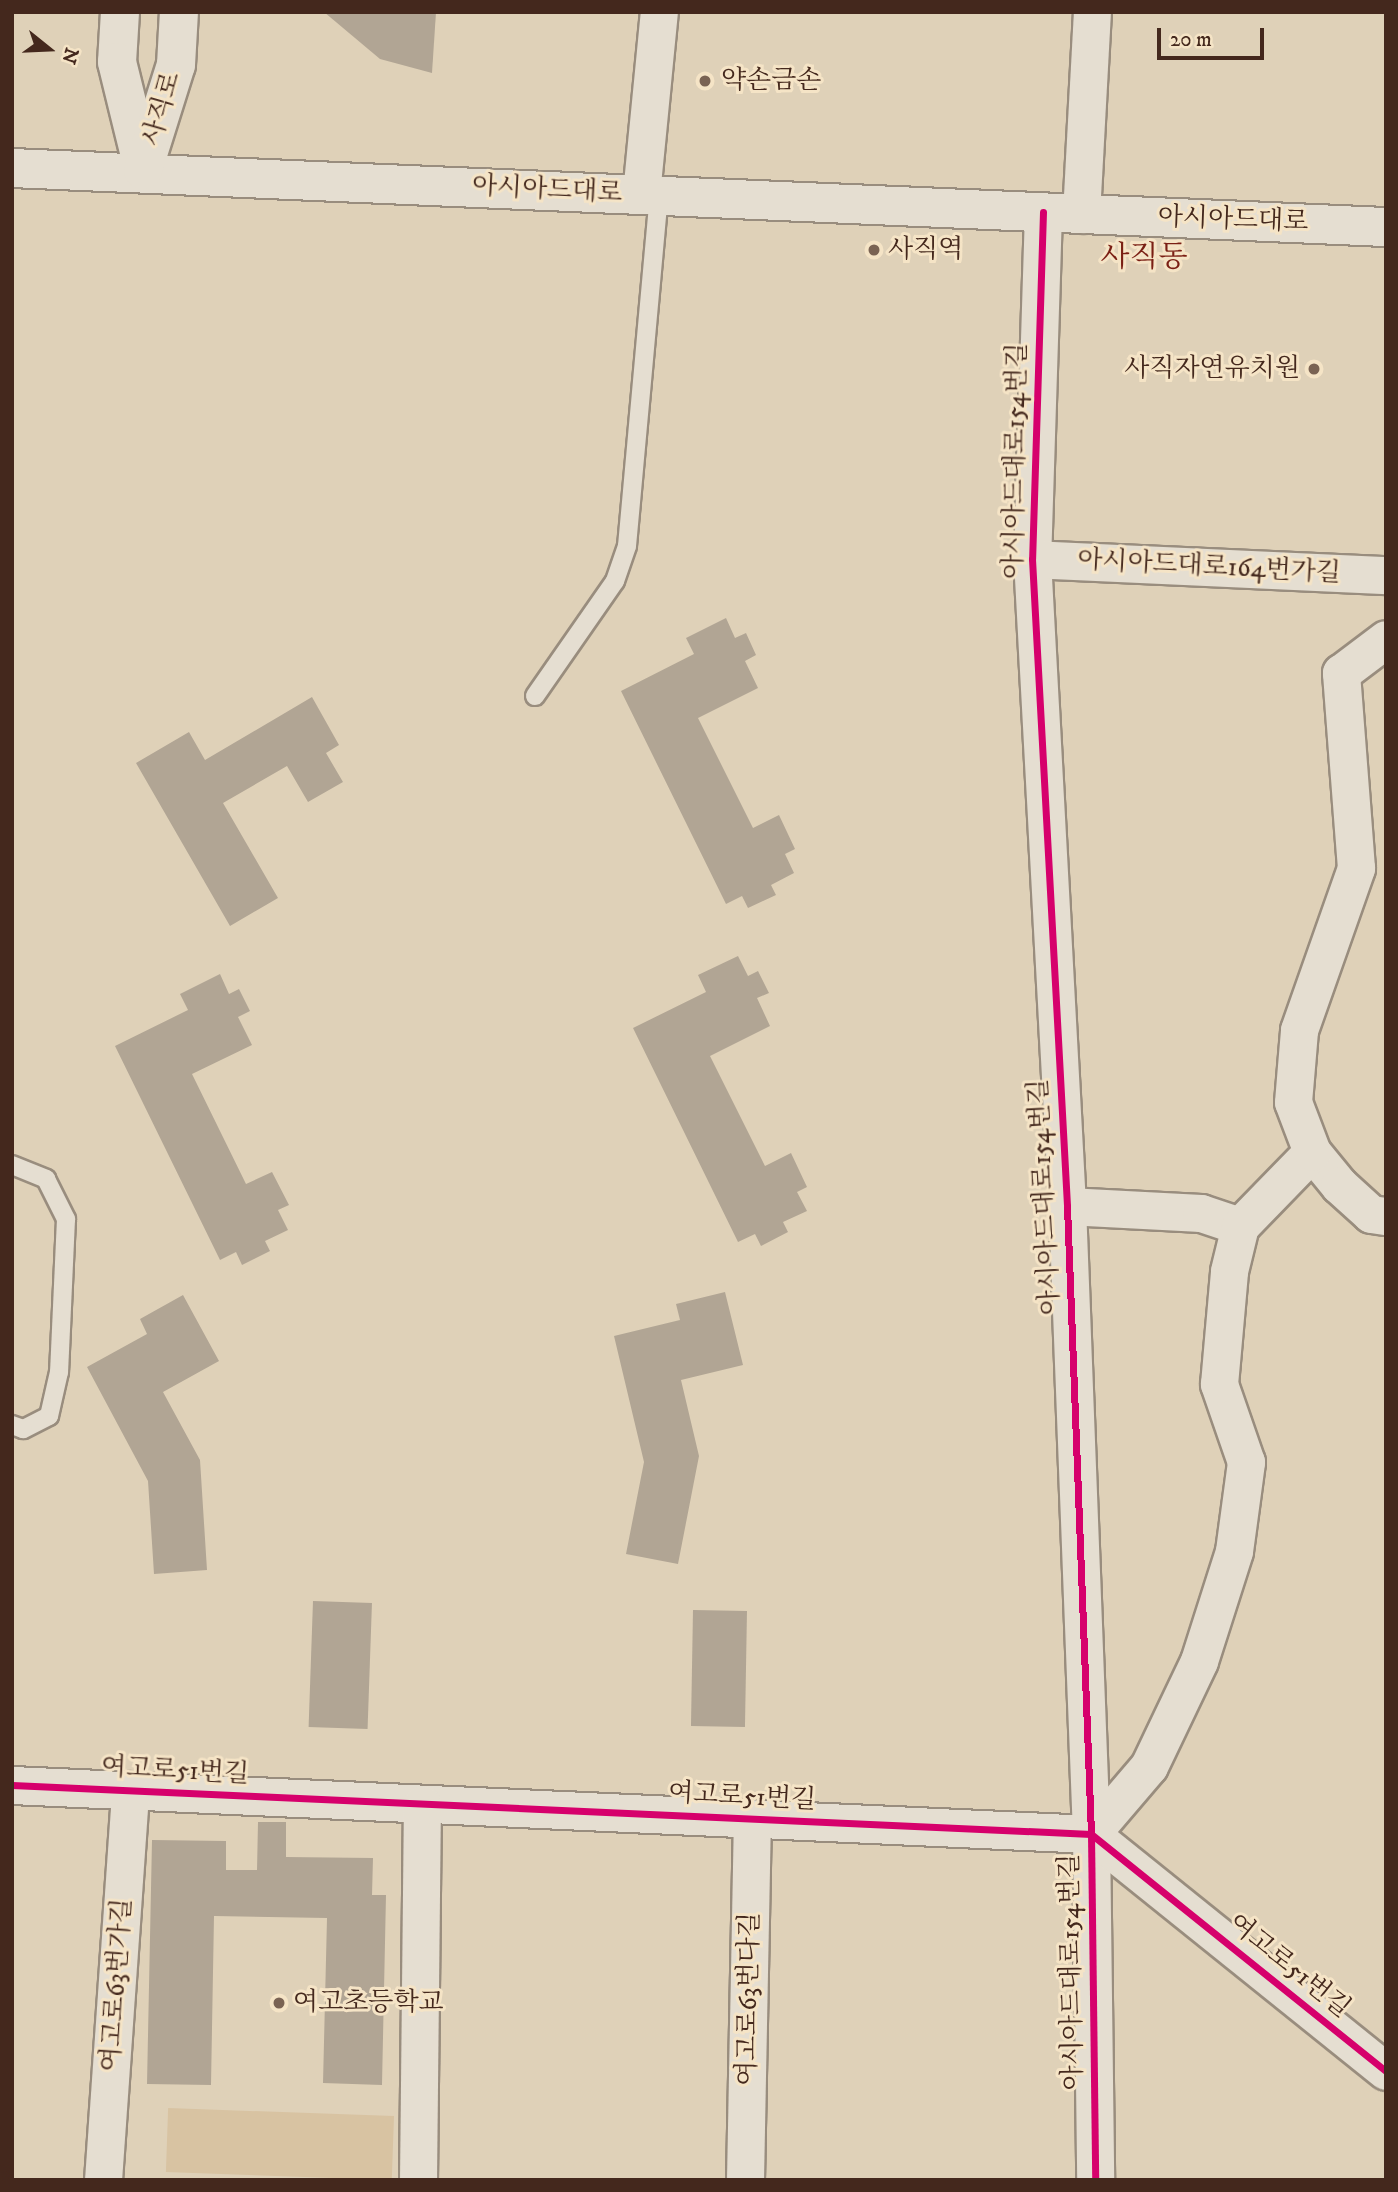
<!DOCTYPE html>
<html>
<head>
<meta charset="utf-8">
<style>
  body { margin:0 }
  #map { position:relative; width:1398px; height:2192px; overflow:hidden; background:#dfd1b8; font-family:"IM FELL DW Pica","Noto Serif KR",serif }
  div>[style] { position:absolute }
  .green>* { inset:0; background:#d8c3a2; transform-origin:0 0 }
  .building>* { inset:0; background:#b1a594; transform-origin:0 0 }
  .roads { filter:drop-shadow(2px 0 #998d7e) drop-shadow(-2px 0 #998d7e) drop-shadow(0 2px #998d7e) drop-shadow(0 -2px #998d7e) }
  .lane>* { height:18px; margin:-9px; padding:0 9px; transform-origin:9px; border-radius:9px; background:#e5ded1 }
  .street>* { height:37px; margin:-18.5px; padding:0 18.5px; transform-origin:18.5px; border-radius:18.5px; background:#e5ded1 }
  .secondary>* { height:38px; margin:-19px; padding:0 19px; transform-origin:19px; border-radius:19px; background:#e5ded1 }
  .cycleway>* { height:7px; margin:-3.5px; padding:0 3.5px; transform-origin:3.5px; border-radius:3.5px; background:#d6006c }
  .dots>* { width:19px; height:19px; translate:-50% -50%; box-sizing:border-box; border:4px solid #f5e4c6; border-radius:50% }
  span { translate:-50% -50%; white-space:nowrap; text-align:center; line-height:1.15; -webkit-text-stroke:6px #f5e4c6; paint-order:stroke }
  .poi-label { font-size:26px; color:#44281d }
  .left { translate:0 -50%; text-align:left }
  .right { translate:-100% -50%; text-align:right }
  .street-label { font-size:26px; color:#44281d }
  .quarter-label { font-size:30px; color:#7a1f14 }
  .frame { position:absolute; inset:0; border:14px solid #44281d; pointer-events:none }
  .north { position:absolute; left:14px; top:14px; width:70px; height:70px; -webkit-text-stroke:5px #f5e4c6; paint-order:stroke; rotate:108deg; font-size:19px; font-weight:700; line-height:28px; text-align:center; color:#44281d }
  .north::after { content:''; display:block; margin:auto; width:24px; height:32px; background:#44281d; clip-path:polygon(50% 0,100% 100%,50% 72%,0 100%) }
  .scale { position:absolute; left:1157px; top:28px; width:107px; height:32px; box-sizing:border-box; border:4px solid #44281d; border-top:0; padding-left:9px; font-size:21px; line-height:24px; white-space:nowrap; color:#44281d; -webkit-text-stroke:5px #f5e4c6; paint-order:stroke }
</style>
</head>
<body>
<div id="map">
  <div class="green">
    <i style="left:394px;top:2116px;width:64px;height:226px;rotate:92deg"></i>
  </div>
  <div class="building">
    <i style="clip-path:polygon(324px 12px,436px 12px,432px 73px,380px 59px)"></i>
    <i style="clip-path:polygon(726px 618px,735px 638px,746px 633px,756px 655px,745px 661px,758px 688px,698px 718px,753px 828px,779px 815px,795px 849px,785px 854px,794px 873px,771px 885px,776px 895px,748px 908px,742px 896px,726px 904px,621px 691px,694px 654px,686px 638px)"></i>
    <i style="clip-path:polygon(312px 697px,339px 745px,326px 753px,343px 782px,308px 802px,287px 766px,223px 803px,278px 898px,230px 926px,136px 763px,189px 732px,205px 760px)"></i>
    <i style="clip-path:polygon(738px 956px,748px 976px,758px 971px,769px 993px,757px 998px,770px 1026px,710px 1056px,765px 1166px,791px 1153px,807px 1187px,797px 1192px,807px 1211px,783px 1222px,788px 1232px,761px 1246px,755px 1234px,738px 1242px,633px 1028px,706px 992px,698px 975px)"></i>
    <i style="clip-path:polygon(220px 974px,229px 994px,239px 989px,250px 1011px,238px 1017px,252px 1045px,192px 1074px,246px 1184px,272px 1172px,289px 1205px,278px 1210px,288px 1230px,265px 1241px,270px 1251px,242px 1265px,236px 1252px,220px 1260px,115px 1046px,188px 1010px,180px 994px)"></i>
    <i style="clip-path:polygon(725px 1292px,743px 1365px,681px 1380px,699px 1456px,678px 1564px,626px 1554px,644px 1462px,614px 1336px,680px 1320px,676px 1304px)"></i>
    <i style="clip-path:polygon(183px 1295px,219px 1361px,163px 1392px,200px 1460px,207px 1570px,154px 1574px,148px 1481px,87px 1367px,147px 1334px,140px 1319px)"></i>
    <i style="left:313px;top:1601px;width:59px;height:126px;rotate:2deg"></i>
    <i style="left:693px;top:1610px;width:54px;height:116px;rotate:1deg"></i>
    <i style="clip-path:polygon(258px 1822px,286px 1822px,286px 1857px,373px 1858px,372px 1895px,386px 1895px,382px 2085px,323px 2083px,327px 1918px,214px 1916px,211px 2085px,147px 2084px,152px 1840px,226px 1841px,226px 1870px,257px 1870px)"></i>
  </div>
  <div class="roads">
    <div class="lane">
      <i style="left:535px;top:696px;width:140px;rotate:-55.2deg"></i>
      <i style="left:615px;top:581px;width:37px;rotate:-71deg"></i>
      <i style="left:627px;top:546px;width:352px;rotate:-84.8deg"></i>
      <i style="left:12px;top:1165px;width:37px;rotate:22deg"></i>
      <i style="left:46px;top:1179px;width:45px;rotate:63.4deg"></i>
      <i style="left:66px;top:1219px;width:153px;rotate:92.6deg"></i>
      <i style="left:59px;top:1372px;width:45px;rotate:102.8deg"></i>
      <i style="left:49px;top:1416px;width:29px;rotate:153deg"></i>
      <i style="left:23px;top:1429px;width:12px;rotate:-160deg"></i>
    </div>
    <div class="street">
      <i style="left:641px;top:194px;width:183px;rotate:-84.4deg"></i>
      <i style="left:1043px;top:212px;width:347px;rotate:91.8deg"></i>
      <i style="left:1032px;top:559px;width:648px;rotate:86.9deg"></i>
      <i style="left:1067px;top:1206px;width:628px;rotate:87.81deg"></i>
      <i style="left:1091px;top:1834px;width:346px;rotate:89.3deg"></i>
      <i style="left:1081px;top:214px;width:202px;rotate:-86.9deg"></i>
      <i style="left:1032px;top:559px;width:354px;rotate:2.6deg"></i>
      <i style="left:1312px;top:1152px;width:43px;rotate:50.7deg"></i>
      <i style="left:1339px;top:1185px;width:43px;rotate:42.2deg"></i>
      <i style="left:1371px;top:1214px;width:15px;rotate:8deg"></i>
      <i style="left:1067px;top:1206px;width:134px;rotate:3deg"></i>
      <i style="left:1201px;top:1213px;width:41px;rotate:18.4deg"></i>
      <i style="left:12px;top:1785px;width:1080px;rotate:2.6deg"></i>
      <i style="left:1091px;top:1834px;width:378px;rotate:38.8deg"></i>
      <i style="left:1091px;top:1834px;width:89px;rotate:-49.5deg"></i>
      <i style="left:1149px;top:1766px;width:116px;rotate:-64.5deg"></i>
      <i style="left:1199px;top:1661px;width:115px;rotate:-72.3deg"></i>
      <i style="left:1234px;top:1551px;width:90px;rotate:-82.3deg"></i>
      <i style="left:1246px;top:1462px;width:83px;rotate:-109.1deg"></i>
      <i style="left:1219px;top:1384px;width:113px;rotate:-84.9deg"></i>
      <i style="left:1229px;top:1271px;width:46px;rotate:-76.3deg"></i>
      <i style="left:1240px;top:1226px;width:103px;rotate:-45.8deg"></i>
      <i style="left:1312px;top:1152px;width:53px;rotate:-110.8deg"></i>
      <i style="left:1293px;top:1102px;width:72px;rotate:-85.2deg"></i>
      <i style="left:1299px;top:1030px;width:172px;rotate:-70.6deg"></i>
      <i style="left:1356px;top:868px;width:196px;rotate:-94.4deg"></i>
      <i style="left:1341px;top:673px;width:56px;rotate:-37.1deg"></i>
      <i style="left:103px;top:2180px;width:391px;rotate:-86deg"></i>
      <i style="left:418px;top:2180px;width:376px;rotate:-89.4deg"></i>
      <i style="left:745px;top:2180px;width:362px;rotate:-88.9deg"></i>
    </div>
    <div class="secondary">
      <i style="left:120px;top:12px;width:50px;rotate:93.4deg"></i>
      <i style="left:117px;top:62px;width:109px;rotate:76.2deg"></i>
      <i style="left:12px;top:168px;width:1375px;rotate:2.46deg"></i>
      <i style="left:143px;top:170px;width:110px;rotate:-72.6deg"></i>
      <i style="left:176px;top:65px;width:53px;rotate:-86.8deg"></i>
    </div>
  </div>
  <div class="cycleway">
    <i style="left:1043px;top:212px;width:347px;rotate:91.8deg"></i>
    <i style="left:1032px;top:559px;width:648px;rotate:86.9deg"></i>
    <i style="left:1067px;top:1206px;width:628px;rotate:87.81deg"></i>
    <i style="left:1091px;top:1834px;width:346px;rotate:89.3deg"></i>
    <i style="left:12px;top:1785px;width:1080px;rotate:2.6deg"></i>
    <i style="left:1091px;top:1834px;width:378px;rotate:38.8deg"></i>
  </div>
  <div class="dots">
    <i style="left:705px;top:81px;background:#7a6353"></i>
    <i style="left:874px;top:250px;background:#7a6353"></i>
    <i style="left:1314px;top:369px;background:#7a6353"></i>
    <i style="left:279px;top:2003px;background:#7a6353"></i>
  </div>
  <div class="poi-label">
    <span class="left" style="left:721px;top:81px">약손금손</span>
    <span class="left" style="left:888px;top:250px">사직역</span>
    <span class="right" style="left:1300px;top:369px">사직자연유치원</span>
    <span class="left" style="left:293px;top:2003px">여고초등학교</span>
  </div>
  <div class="street-label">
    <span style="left:162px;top:109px;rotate:-74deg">사직로</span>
    <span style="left:547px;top:190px;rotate:3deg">아시아드대로</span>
    <span style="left:1233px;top:220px;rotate:2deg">아시아드대로</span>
    <span style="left:1016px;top:461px;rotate:-89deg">아시아드대로154번길</span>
    <span style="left:1209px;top:567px;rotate:3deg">아시아드대로164번가길</span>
    <span style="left:1045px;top:1197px;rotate:-93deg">아시아드대로154번길</span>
    <span style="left:175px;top:1771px;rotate:3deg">여고로51번길</span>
    <span style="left:742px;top:1797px;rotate:3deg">여고로51번길</span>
    <span style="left:1289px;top:1966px;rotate:39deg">여고로51번길</span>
    <span style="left:1072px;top:1972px;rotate:-91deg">아시아드대로154번길</span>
    <span style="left:117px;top:1985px;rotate:-86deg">여고로63번가길</span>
    <span style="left:749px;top:1999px;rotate:-89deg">여고로63번다길</span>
  </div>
  <div class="quarter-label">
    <span style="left:1144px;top:258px">사직동</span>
  </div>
  <div class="frame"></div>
  <div class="north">N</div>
  <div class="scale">20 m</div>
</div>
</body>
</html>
